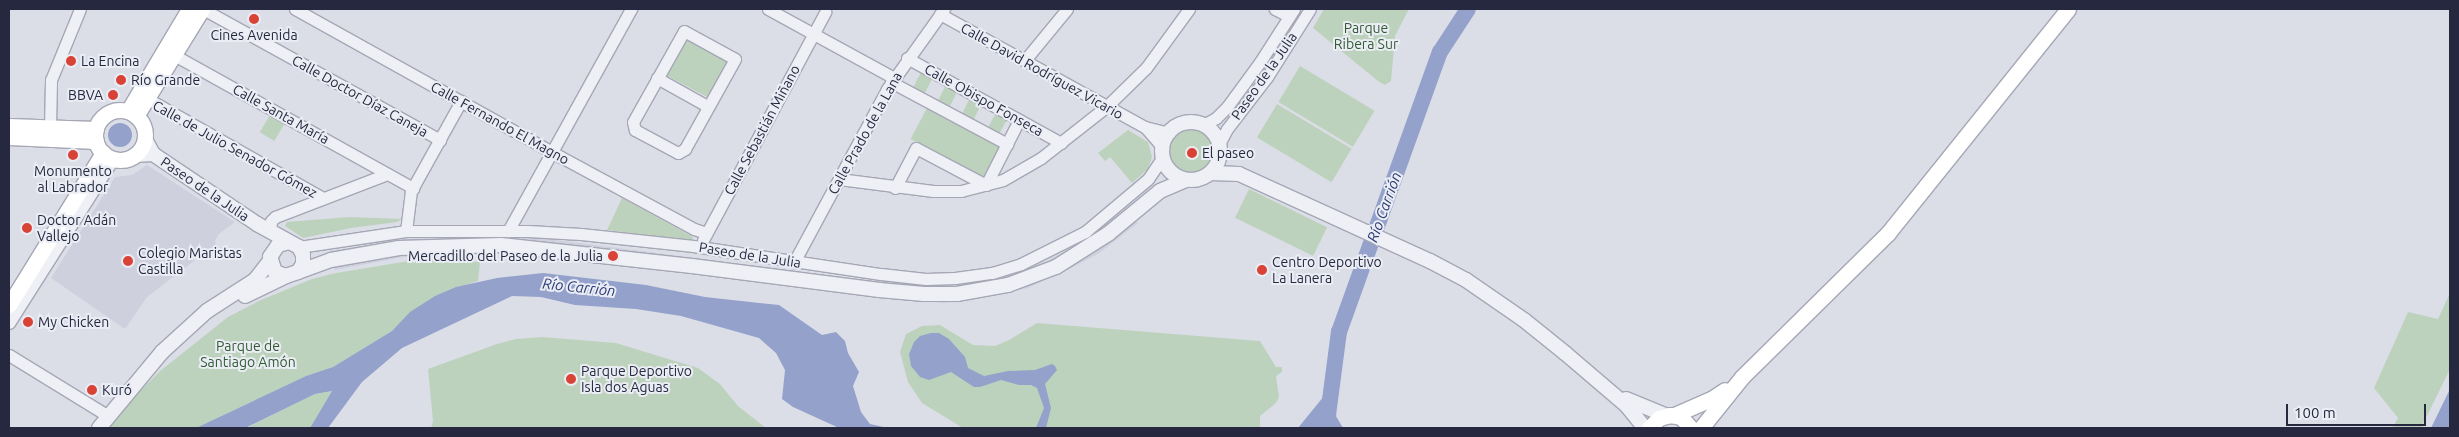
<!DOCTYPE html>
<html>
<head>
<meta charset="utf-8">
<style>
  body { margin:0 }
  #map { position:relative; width:2459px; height:437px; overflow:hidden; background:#dcdee7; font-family:Ubuntu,sans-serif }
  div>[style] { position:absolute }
  .built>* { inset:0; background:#ced0dd }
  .green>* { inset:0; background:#bdd2bc; transform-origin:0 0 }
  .round { border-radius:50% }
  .water>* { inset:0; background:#93a1cb }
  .river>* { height:16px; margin:-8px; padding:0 8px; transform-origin:8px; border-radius:8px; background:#93a1cb }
  .roads { filter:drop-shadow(1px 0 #a5a7b5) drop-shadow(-1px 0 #a5a7b5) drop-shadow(0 1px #a5a7b5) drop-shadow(0 -1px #a5a7b5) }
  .minor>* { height:11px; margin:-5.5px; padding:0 5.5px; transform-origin:5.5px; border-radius:5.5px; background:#eff0f5 }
  .tertiary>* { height:14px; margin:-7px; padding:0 7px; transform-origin:7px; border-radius:7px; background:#eff0f5 }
  .tertiary>.ring { margin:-7px; padding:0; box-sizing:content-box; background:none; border:14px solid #eff0f5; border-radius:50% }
  .secondary>* { height:15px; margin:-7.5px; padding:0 7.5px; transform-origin:7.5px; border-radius:7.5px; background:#fff }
  .secondary>.ring { margin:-7.5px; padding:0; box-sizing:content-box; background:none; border:15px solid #fff; border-radius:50% }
  .dots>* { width:14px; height:14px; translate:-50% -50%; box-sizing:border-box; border:2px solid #ebedf5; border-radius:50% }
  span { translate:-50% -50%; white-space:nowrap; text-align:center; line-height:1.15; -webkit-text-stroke:4px #ebedf5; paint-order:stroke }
  .park-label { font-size:14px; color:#315b33 }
  .poi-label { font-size:14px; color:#25283f }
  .left { translate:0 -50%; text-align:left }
  .right { translate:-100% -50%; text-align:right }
  .street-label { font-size:14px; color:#25283f }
  .water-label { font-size:15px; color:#2c3b75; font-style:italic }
  .frame { position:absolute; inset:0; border:10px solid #25283f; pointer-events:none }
  .scale { position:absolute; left:2286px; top:404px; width:140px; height:22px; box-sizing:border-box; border:2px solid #25283f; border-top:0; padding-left:6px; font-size:15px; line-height:18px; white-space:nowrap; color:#25283f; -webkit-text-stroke:4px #ebedf5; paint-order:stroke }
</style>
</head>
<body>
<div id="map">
  <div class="built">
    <i style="clip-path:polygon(147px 165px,235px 222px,219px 234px,215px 241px,216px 244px,147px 297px,125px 329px,51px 278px,115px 177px,132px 175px)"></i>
    <i style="clip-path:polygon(1126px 209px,1138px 223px,1098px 254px,1073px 267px,1028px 288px,972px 300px,944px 303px,857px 295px,528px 253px,403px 257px,335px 270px,329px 251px,402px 239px,481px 236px,540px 238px,851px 278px,920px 285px,957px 285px,988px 280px,1045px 262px,1078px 245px)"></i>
  </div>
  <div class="green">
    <i style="clip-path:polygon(1324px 9px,1409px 9px,1395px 36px,1391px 81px,1385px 85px,1378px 81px,1313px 28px)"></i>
    <i style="left:686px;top:37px;width:49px;height:43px;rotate:28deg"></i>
    <i style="left:1300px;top:66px;width:87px;height:42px;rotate:31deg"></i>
    <i style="left:921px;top:72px;width:13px;height:17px;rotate:27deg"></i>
    <i style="left:946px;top:85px;width:13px;height:18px;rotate:27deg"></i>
    <i style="left:970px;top:98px;width:13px;height:18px;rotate:27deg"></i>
    <i style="left:1277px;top:104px;width:87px;height:39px;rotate:31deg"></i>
    <i style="left:927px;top:108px;width:82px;height:35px;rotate:28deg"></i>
    <i style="left:997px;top:111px;width:13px;height:18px;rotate:29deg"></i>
    <i style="left:270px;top:115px;width:17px;height:20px;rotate:31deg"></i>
    <i class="round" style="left:1162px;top:122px;width:58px;height:58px"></i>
    <i style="clip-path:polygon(1128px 130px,1148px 142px,1152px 157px,1148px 169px,1132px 183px,1110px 157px,1105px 161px,1098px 153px)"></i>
    <i style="left:1249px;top:189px;width:87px;height:32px;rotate:26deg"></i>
    <i style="clip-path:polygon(622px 198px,693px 237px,692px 241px,607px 230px)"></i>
    <i style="clip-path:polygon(349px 217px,402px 219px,397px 222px,351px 228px,303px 238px,285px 226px,287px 222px)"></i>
    <i style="clip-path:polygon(415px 260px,480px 262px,478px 281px,447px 291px,410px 313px,392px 331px,333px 367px,306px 376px,196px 428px,109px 428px,122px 409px,160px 371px,228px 317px,261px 300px,312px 279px,336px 273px)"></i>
    <i style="clip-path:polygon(2450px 293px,2450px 369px,2421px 428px,2392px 428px,2398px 418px,2374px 388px,2408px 312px,2438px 319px)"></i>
    <i style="clip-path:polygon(1037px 323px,1260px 341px,1276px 367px,1282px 367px,1282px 372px,1276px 376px,1279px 397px,1276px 403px,1260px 416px,1260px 428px,963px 428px,922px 403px,908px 382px,900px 352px,906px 334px,922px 326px,940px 325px,973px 345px,995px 346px,1009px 340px)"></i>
    <i style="clip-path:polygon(542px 337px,616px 343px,698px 368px,720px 384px,738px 406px,766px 428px,431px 428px,433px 421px,428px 369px,497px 344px,516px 339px)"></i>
    <i style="clip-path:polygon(332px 391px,310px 428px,246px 428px,315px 394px)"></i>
  </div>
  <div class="water">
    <i class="round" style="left:108px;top:123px;width:24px;height:24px"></i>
    <i style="clip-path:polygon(543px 273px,646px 285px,705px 297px,779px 305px,822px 335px,836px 332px,845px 341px,848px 353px,859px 372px,853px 386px,861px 412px,870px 424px,888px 428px,839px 428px,793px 407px,782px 399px,785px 370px,776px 353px,759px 338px,681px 316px,636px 309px,575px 305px,541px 297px,512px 296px,402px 348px,362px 382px,328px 428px,310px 428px,332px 391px,315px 394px,245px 428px,196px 428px,306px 376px,333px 367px,392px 331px,410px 312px,435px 296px,456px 287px,497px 278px)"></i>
    <i style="clip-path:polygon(931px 333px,939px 333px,949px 339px,965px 357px,968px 368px,984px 376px,1008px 371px,1035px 370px,1052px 364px,1055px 366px,1057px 370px,1045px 384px,1051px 408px,1046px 428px,1036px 428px,1044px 408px,1037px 388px,1031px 385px,1019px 385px,1001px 380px,980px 387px,974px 387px,951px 372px,929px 380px,920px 377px,911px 366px,909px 354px,914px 342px,920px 336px)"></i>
    <i style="clip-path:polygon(2450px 389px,2450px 428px,2431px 428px)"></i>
    <i style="clip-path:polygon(1324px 396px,1343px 428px,1298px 428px)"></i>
  </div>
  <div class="river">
    <i style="left:1316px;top:428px;width:18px;rotate:-47deg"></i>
    <i style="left:1328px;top:415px;width:84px;rotate:-82.5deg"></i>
    <i style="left:1339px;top:332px;width:298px;rotate:-70.2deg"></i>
    <i style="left:1440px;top:52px;width:51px;rotate:-56.9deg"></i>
  </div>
  <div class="roads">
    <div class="minor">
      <i style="left:203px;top:9px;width:271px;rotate:28.9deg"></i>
      <i style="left:295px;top:9px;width:304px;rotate:29.1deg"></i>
      <i style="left:561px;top:157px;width:151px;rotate:28.4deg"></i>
      <i style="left:694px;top:229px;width:13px;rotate:18deg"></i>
      <i style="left:768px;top:9px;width:144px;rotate:28.7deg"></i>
      <i style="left:1275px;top:9px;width:16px;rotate:27deg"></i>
      <i style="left:940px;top:14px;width:234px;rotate:28.9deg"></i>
      <i style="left:1145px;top:127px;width:25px;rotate:14deg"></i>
      <i style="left:684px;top:31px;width:58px;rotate:28.8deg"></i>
      <i style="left:735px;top:59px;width:103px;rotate:119.1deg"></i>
      <i style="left:685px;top:149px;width:8px;rotate:150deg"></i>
      <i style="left:678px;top:153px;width:49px;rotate:-151.9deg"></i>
      <i style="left:635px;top:130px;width:8px;rotate:-104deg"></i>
      <i style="left:633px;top:122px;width:104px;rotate:-60.7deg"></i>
      <i style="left:174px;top:55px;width:274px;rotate:29.1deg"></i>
      <i style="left:907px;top:58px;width:176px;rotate:28.9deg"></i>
      <i style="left:1025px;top:60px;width:66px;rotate:-50.5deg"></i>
      <i style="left:657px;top:78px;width:57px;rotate:29.2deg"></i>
      <i style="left:891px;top:82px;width:132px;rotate:28.1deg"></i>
      <i style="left:148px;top:99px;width:201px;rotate:29.5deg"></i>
      <i style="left:1203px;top:125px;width:15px;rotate:-28deg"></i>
      <i style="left:1216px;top:118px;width:16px;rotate:-45deg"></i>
      <i style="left:1227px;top:107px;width:56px;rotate:-53.7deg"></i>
      <i style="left:1260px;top:62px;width:63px;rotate:-57.3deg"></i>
      <i style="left:1145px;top:127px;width:28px;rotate:49deg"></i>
      <i style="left:50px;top:128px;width:48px;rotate:-88.8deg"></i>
      <i style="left:51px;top:80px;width:77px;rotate:-67.8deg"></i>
      <i style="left:1219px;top:144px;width:17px;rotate:-62deg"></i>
      <i style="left:1227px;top:129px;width:66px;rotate:-52.4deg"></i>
      <i style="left:1267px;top:77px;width:80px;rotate:-57.7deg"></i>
      <i style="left:839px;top:179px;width:95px;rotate:7.3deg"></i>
      <i style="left:933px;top:191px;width:28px"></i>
      <i style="left:961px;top:191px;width:43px;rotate:-14.7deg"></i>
      <i style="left:1003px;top:180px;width:44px;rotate:-30.1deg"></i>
      <i style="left:1041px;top:158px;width:84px;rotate:-38.2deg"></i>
      <i style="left:1107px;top:106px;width:54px;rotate:-44.3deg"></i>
      <i style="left:1146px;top:68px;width:73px;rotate:-53.9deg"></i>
      <i style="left:895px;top:188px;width:45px;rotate:-62.3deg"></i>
      <i style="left:916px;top:148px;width:79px;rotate:27.9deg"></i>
      <i style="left:986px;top:185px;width:73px;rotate:-63.1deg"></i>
      <i style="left:270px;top:231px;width:10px;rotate:-84deg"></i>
      <i style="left:271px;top:221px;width:6px;rotate:-45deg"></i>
      <i style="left:275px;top:217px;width:120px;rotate:-21deg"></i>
      <i style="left:406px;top:231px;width:40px;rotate:-82.9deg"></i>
      <i style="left:411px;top:191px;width:103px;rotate:-60.9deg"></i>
      <i style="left:508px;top:231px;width:254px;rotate:-61deg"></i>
      <i style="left:703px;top:240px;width:259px;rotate:-61.8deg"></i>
      <i style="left:299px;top:247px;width:108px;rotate:-8.5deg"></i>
      <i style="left:406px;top:231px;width:122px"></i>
      <i style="left:528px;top:231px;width:53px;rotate:3.2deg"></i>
      <i style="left:581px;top:234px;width:113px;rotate:6.1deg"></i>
      <i style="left:693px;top:246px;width:190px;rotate:8.5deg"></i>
      <i style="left:881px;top:274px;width:45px;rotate:6.3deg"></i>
      <i style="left:926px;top:279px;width:29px;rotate:-2deg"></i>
      <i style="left:955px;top:278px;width:37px;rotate:-8deg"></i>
      <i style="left:992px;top:273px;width:30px;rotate:-17deg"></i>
      <i style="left:1021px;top:264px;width:72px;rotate:-26.6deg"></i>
      <i style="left:1085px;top:232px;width:82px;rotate:-40.1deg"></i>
      <i style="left:1148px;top:179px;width:27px;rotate:-56deg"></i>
      <i style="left:794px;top:262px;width:196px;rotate:-61.7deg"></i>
      <i style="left:887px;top:89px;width:98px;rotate:-54.5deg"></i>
      <i style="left:9px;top:323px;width:194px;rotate:-57.6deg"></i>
      <i style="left:9px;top:355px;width:116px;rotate:31.6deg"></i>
    </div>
    <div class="tertiary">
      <i class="ring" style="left:1162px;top:122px;width:44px;height:44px"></i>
      <i style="left:145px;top:139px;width:17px;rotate:62deg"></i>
      <i style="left:153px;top:154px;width:125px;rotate:33.9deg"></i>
      <i style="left:257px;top:224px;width:48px;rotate:28.7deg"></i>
      <i style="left:299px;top:247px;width:9px;rotate:63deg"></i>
      <i style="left:303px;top:255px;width:9px;rotate:90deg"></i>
      <i style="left:303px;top:264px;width:9px;rotate:122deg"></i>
      <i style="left:298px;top:272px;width:13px;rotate:162deg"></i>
      <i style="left:286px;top:276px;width:12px;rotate:-160deg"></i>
      <i style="left:275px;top:272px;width:16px;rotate:-108deg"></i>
      <i style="left:270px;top:257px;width:14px;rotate:-56deg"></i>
      <i style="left:278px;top:245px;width:11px;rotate:-15deg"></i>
      <i style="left:135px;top:155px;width:18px;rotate:-3deg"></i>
      <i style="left:1211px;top:173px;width:28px;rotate:2deg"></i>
      <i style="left:1239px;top:174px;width:210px;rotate:24.5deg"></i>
      <i style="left:1430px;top:261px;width:41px;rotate:27.8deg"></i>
      <i style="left:1466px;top:280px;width:70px;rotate:34.6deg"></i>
      <i style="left:1524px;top:320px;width:53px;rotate:38.8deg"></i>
      <i style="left:1565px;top:353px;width:82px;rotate:40.5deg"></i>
      <i style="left:1627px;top:406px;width:28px;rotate:51deg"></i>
      <i style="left:298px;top:272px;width:35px;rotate:-20deg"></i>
      <i style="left:331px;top:260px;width:69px;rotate:-10deg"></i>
      <i style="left:399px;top:248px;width:102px;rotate:-1.7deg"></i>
      <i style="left:501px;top:245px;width:192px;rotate:6.3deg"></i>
      <i style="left:692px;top:266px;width:189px;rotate:7.3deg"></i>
      <i style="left:879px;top:290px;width:45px;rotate:5.1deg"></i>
      <i style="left:924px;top:294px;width:33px"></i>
      <i style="left:957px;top:294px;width:52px;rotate:-10deg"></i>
      <i style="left:1008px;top:285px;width:51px;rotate:-20.6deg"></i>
      <i style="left:1056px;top:267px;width:62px;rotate:-32.4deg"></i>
      <i style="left:1108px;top:234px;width:67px;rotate:-39.6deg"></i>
      <i style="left:1160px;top:191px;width:28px;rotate:-23deg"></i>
      <i style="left:245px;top:296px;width:46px;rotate:-26deg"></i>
      <i style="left:1626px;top:399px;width:42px;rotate:22.3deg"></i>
      <i style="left:99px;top:428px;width:99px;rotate:-50.3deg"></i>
      <i style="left:162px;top:352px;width:61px;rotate:-42.3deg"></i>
      <i style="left:207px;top:311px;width:57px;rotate:-32.9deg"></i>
      <i style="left:255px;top:280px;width:24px;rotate:-52deg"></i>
    </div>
    <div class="secondary">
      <i class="ring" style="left:95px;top:110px;width:35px;height:35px"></i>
      <i style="left:128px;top:111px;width:119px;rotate:-59.1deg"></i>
      <i style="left:136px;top:116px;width:126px;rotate:-58.3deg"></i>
      <i style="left:9px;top:126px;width:87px;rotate:2deg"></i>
      <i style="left:9px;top:137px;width:87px;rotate:2.6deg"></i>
      <i style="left:9px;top:305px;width:179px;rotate:-58.3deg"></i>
      <i style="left:1674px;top:415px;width:43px;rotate:-23.6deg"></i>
      <i style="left:1713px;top:398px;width:14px;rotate:-34deg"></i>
      <i style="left:1649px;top:428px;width:14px;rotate:-45deg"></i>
      <i style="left:1659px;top:418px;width:11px;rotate:-15deg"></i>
      <i style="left:1670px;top:415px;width:11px;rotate:10deg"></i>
      <i style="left:1681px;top:417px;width:15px;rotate:48deg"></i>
      <i style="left:1701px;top:428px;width:65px;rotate:-51.2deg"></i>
      <i style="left:1742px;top:377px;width:205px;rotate:-44.6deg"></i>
      <i style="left:1888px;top:233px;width:287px;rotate:-51.2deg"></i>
    </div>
  </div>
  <div class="dots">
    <i style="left:254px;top:19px;background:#d84335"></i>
    <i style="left:71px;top:61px;background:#d84335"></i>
    <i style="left:121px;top:80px;background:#d84335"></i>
    <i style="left:113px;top:95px;background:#d84335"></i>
    <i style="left:1192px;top:153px;background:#d84335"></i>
    <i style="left:73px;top:155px;background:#d84335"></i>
    <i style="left:27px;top:228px;background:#d84335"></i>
    <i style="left:613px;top:256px;background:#d84335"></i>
    <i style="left:128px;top:261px;background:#d84335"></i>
    <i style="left:1262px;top:270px;background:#d84335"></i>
    <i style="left:28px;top:322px;background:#d84335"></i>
    <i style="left:571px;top:379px;background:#d84335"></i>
    <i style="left:92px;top:390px;background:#d84335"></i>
  </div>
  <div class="park-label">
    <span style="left:1366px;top:36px">Parque<br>Ribera Sur</span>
    <span style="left:248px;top:354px">Parque de<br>Santiago Amón</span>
  </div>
  <div class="poi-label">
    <span style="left:254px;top:35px">Cines Avenida</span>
    <span class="left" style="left:81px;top:61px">La Encina</span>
    <span class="left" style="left:131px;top:80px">Río Grande</span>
    <span class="right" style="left:103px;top:95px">BBVA</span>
    <span class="left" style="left:1202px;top:153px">El paseo</span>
    <span style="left:73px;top:179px">Monumento<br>al Labrador</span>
    <span class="left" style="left:37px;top:228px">Doctor Adán<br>Vallejo</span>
    <span class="left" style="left:138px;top:261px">Colegio Maristas<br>Castilla</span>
    <span class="right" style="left:603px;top:256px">Mercadillo del Paseo de la Julia</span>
    <span class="left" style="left:1272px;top:270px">Centro Deportivo<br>La Lanera</span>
    <span class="left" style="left:38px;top:322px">My Chicken</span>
    <span class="left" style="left:581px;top:379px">Parque Deportivo<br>Isla dos Aguas</span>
    <span class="left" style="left:102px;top:390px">Kuró</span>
  </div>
  <div class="street-label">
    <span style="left:1042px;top:71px;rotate:29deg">Calle David Rodríguez Vicario</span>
    <span style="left:1264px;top:76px;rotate:-55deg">Paseo de la Julia</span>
    <span style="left:360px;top:96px;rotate:29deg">Calle Doctor Díaz Caneja</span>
    <span style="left:984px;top:100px;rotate:29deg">Calle Obispo Fonseca</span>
    <span style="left:281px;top:114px;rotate:29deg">Calle Santa María</span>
    <span style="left:500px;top:123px;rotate:29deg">Calle Fernando El Magno</span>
    <span style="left:762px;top:130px;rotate:-62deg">Calle Sebastián Miñano</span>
    <span style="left:865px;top:133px;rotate:-61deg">Calle Prado de la Lana</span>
    <span style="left:235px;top:149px;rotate:29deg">Calle de Julio Senador Gómez</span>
    <span style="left:205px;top:189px;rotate:34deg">Paseo de la Julia</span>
    <span style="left:750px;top:255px;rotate:9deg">Paseo de la Julia</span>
  </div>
  <div class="water-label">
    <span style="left:1384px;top:207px;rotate:-70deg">Río Carrión</span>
    <span style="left:579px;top:287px;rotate:6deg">Río Carrión</span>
  </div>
  <div class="frame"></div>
  <div class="scale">100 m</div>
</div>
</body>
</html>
